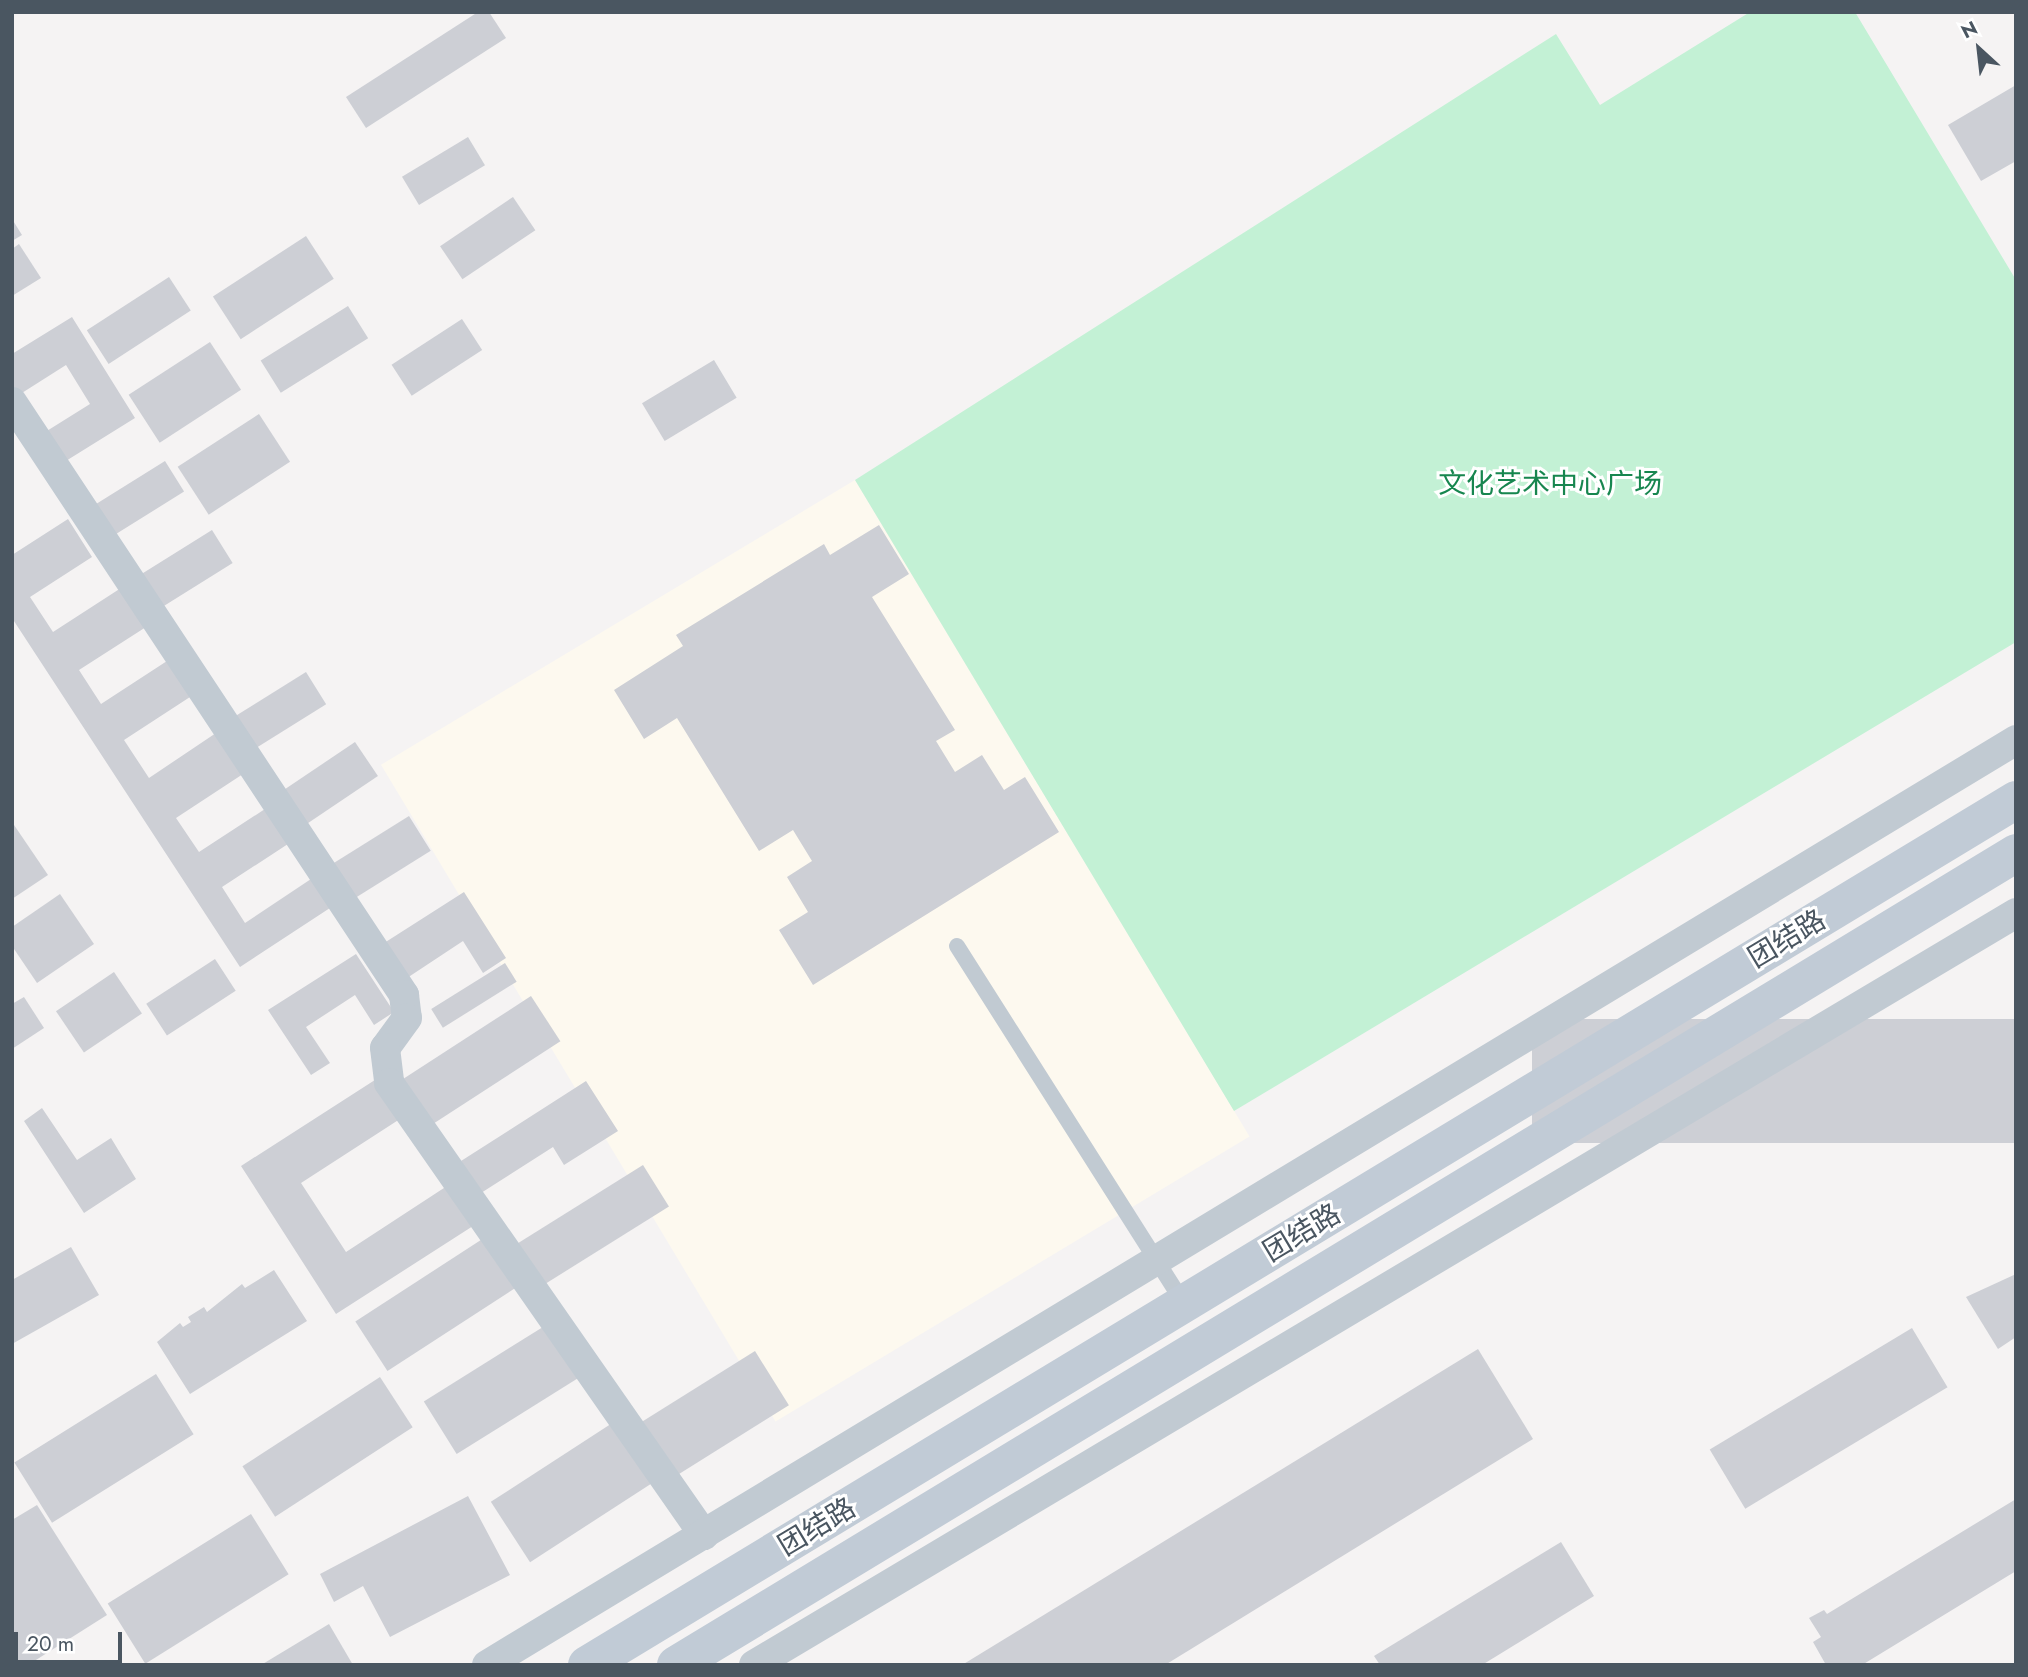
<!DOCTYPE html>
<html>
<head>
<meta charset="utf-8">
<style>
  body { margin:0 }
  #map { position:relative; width:2028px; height:1677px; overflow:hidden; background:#f5f3f3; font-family:Jost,"Noto Sans SC",sans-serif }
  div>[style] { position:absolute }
  .commercial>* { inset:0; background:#fdf9ef; transform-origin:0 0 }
  .green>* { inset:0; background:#c3f1d5 }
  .building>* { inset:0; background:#cdcfd5; transform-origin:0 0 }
  .service>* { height:16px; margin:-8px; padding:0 8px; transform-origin:8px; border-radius:8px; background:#c1cad2 }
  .minor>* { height:30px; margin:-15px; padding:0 15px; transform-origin:15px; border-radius:15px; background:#c1cad2 }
  .secondary>* { height:38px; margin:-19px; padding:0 19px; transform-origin:19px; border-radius:19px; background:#c1cbd6 }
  span { translate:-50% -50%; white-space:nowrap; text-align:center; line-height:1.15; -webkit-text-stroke:6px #fff; paint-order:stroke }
  .park-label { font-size:28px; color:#17864f }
  .street-label { font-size:28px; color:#4a5661 }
  .frame { position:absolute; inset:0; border:14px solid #4a5661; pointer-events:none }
  .north { position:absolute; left:1944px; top:14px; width:70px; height:70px; -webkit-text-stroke:5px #fff; paint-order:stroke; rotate:333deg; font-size:19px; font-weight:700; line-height:28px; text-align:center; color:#4a5661 }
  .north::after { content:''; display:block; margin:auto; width:24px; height:32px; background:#4a5661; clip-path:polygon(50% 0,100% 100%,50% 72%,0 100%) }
  .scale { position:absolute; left:14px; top:1632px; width:108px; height:32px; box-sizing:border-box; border:4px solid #4a5661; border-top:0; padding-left:9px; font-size:21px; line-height:24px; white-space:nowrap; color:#4a5661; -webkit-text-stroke:5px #fff; paint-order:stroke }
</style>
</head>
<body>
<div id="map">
  <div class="commercial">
    <i style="left:855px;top:480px;width:766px;height:553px;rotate:59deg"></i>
  </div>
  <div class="green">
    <i style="clip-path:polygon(1750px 12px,1855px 12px,2016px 280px,2016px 642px,1234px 1111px,855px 480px,1556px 34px,1600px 105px)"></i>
  </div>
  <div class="building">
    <i style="clip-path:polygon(478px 12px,489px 12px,506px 38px,366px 128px,346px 97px)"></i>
    <i style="clip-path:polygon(2016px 85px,2016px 161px,1981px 181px,1948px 125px)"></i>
    <i style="left:468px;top:137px;width:33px;height:77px;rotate:59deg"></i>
    <i style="left:513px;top:197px;width:40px;height:88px;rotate:56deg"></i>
    <i style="clip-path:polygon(12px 219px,22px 235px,12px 241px)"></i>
    <i style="left:306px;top:236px;width:51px;height:111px;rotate:57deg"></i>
    <i style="clip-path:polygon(19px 244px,41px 278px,12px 296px,12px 249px)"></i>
    <i style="left:169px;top:277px;width:40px;height:98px;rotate:57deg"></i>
    <i style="left:348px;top:306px;width:38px;height:103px;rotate:58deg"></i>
    <i style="clip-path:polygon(72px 317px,135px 418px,61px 464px,42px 434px,90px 404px,66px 365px,14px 398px,12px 354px)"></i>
    <i style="left:462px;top:319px;width:37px;height:84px;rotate:57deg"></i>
    <i style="left:210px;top:342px;width:57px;height:97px;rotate:57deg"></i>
    <i style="left:714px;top:360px;width:44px;height:84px;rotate:59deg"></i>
    <i style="left:259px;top:414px;width:57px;height:97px;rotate:57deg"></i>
    <i style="left:165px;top:461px;width:36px;height:85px;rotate:58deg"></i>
    <i style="clip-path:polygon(68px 519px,92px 557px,30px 597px,53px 632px,121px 588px,146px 627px,79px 670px,101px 704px,167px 661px,190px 697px,124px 740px,149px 778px,216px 733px,243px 774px,176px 818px,199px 852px,268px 807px,291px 842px,222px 887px,245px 923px,314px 877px,333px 906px,240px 967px,12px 618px,12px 555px)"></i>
    <i style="clip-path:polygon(879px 525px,909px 574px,872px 597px,955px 730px,936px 741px,955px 772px,982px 755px,1004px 790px,1025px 777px,1059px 832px,813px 985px,779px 930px,808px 912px,787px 877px,812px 861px,793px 830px,759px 851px,677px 718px,644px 739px,614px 690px,683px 646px,676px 635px,824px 544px,830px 555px)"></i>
    <i style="left:212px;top:530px;width:39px;height:84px;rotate:58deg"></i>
    <i style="left:306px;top:672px;width:38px;height:85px;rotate:58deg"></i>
    <i style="left:355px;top:742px;width:41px;height:90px;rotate:56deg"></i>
    <i style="left:409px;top:816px;width:41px;height:91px;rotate:58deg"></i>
    <i style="clip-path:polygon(12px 822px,48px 875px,12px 899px)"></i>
    <i style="clip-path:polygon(464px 892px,506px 958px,483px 973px,463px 941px,404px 980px,381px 945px)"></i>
    <i style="clip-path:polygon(60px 894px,94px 944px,37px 983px,12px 946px,12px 927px)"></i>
    <i style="clip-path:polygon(356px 954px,394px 1012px,374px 1025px,355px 995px,306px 1027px,330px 1063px,311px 1075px,268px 1010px)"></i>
    <i style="left:215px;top:959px;width:38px;height:82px;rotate:57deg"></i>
    <i style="left:505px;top:963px;width:22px;height:87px;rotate:58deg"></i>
    <i style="left:114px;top:972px;width:50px;height:70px;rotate:56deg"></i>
    <i style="left:531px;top:996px;width:54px;height:153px;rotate:57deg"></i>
    <i style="clip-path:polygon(24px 997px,44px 1028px,12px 1049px,12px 1004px)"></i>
    <i style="left:2016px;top:1019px;width:124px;height:484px;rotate:90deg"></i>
    <i style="clip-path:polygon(378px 1078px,403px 1117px,301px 1183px,346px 1252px,447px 1186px,473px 1226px,336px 1314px,241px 1166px)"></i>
    <i style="clip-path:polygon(586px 1081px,618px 1131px,564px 1165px,553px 1147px,481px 1193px,461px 1161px)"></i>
    <i style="clip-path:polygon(42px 1108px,77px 1160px,111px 1138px,136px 1179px,84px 1213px,24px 1121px)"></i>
    <i style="left:643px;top:1165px;width:49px;height:148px;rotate:58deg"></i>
    <i style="left:487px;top:1236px;width:59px;height:157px;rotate:57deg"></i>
    <i style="clip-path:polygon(71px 1247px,99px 1295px,12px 1344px,12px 1280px)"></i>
    <i style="clip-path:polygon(274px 1270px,307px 1321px,190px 1394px,157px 1342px,180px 1323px,183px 1327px,191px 1322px,188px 1317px,204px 1307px,207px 1312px,242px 1284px,245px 1288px)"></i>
    <i style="clip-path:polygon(2016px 1274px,2016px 1337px,1998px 1349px,1966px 1297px)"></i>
    <i style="left:551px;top:1322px;width:62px;height:150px;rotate:58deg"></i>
    <i style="left:1912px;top:1328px;width:69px;height:236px;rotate:59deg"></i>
    <i style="clip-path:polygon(1478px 1349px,1533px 1439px,1165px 1665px,962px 1665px)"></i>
    <i style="left:755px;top:1351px;width:64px;height:138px;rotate:58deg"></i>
    <i style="left:156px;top:1374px;width:71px;height:167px;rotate:58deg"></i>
    <i style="left:380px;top:1377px;width:60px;height:164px;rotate:57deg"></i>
    <i style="left:620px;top:1418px;width:72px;height:154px;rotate:57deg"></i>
    <i style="clip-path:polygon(468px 1496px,510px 1575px,390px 1637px,363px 1586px,334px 1602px,320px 1574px)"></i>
    <i style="clip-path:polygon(2016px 1499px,2016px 1571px,1862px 1665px,1826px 1665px,1813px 1642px,1821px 1637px,1809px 1618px,1824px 1610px,1827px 1614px)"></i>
    <i style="clip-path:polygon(37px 1505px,107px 1615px,28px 1665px,19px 1665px,12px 1654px,12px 1520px)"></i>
    <i style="left:251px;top:1514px;width:71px;height:169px;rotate:58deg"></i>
    <i style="clip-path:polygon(1561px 1542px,1594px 1596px,1482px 1665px,1380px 1665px,1374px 1656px)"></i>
    <i style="clip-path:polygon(329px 1624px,353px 1665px,261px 1665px)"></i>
  </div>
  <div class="service">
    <i style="left:957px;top:946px;width:424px;rotate:57.6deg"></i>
  </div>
  <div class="minor">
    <i style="left:12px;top:402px;width:711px;rotate:56.53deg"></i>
    <i style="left:404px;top:995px;width:23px;rotate:83deg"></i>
    <i style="left:407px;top:1018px;width:37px;rotate:126deg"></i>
    <i style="left:385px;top:1048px;width:35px;rotate:83deg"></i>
    <i style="left:389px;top:1083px;width:551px;rotate:55.13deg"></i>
    <i style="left:487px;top:1665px;width:1787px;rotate:-31.17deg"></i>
    <i style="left:754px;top:1665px;width:1469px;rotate:-30.79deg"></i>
  </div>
  <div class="secondary">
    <i style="left:587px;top:1665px;width:1670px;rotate:-31.19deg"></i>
    <i style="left:676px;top:1665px;width:1567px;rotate:-31.21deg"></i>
  </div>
  <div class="park-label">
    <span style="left:1550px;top:484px">文化艺术中心广场</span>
  </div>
  <div class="street-label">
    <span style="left:1787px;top:939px;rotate:-31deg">团结路</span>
    <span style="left:1302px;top:1233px;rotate:-31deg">团结路</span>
    <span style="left:817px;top:1527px;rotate:-31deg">团结路</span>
  </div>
  <div class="frame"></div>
  <div class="north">N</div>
  <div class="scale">20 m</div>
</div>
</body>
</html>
